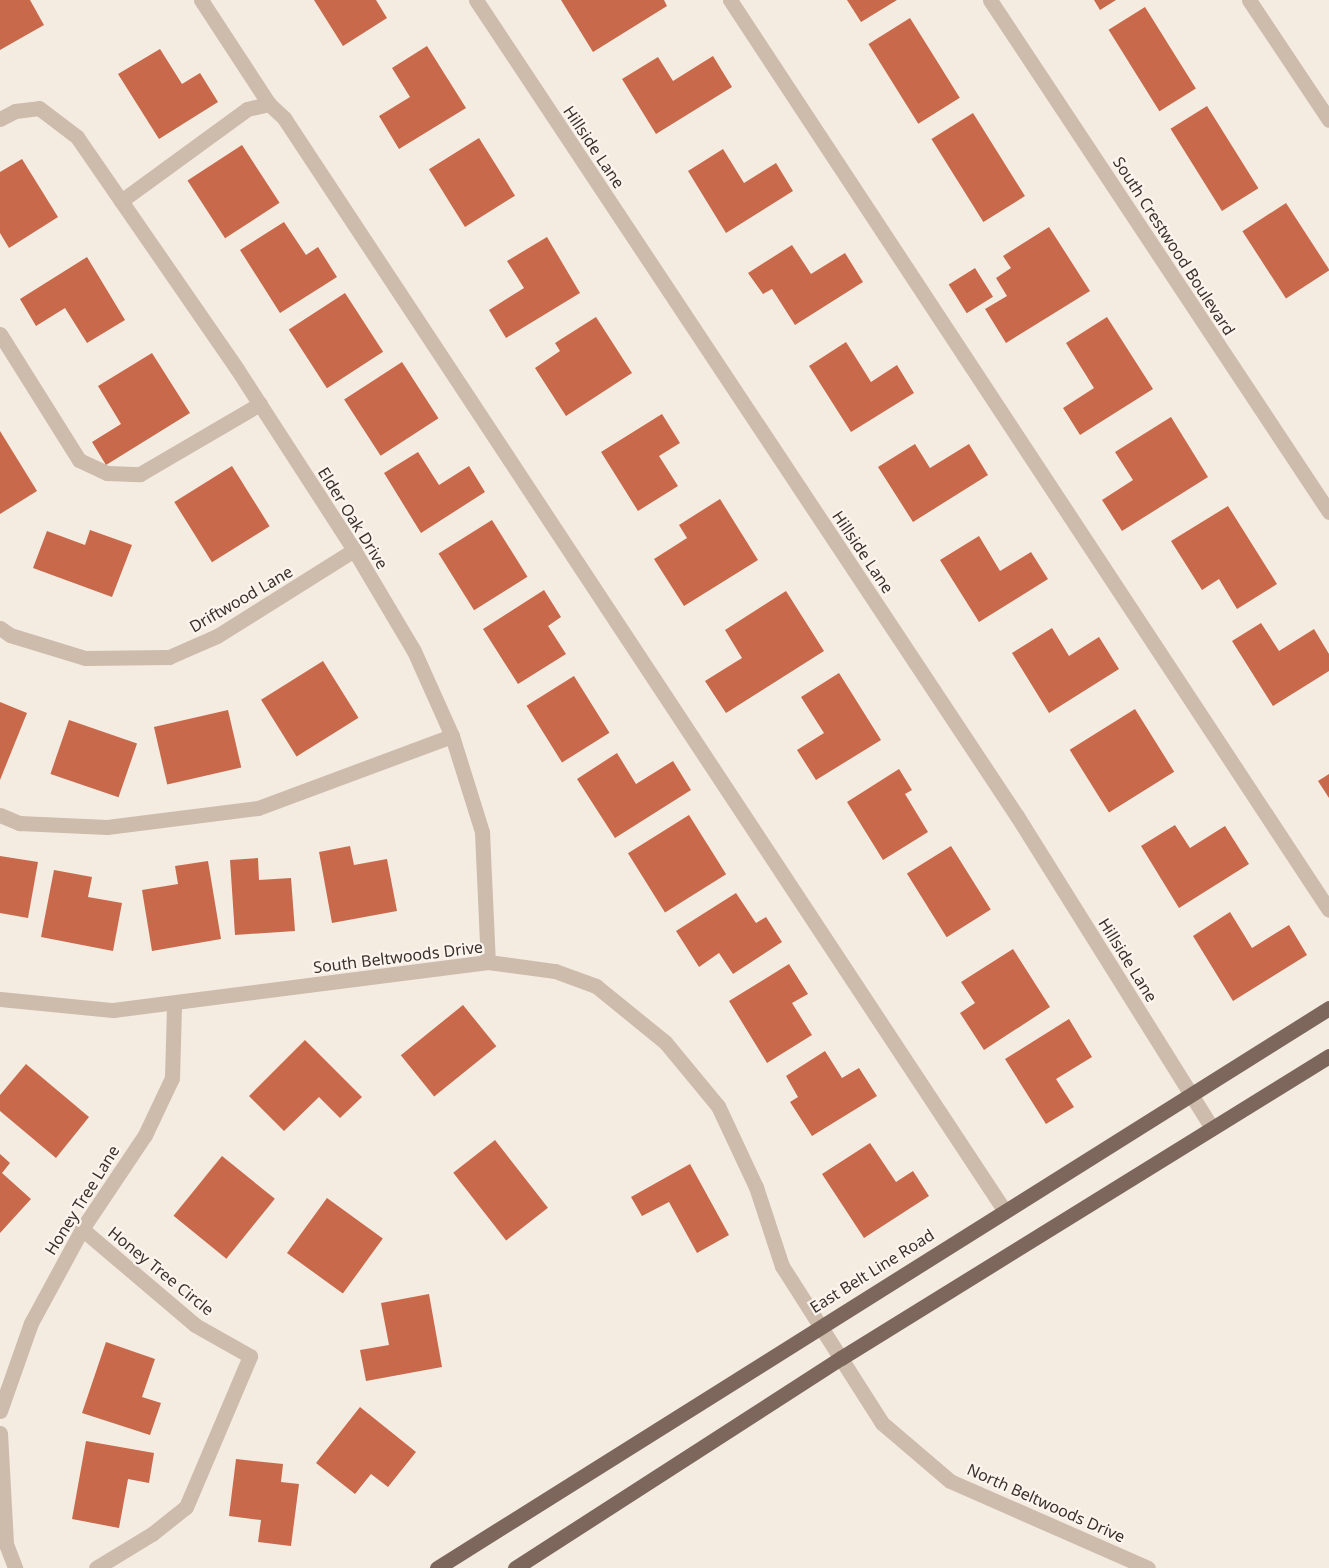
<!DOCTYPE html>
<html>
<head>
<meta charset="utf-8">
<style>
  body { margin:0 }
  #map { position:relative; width:1329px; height:1568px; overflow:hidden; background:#f4ebe1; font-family:"Noto Sans",sans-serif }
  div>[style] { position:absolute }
  .building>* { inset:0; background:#c8694b; transform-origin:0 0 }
  .service>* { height:15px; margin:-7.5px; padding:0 7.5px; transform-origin:7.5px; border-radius:7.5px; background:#cdbbac }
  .minor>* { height:15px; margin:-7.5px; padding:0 7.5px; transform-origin:7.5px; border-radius:7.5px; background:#cdbbac }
  .tertiary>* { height:15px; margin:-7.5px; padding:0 7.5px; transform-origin:7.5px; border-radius:7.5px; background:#cdbbac }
  .primary>* { height:15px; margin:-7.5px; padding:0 7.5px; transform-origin:7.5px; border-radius:7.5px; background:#7d675c }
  span { translate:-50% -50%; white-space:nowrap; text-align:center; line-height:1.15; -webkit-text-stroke:4.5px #fbf5ee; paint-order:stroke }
  .street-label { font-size:16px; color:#3b302b }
</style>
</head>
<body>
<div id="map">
  <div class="building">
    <i style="clip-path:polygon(0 0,30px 0,44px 25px,0 50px)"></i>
    <i style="clip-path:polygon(314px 0,376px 0,387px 18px,343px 46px)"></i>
    <i style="clip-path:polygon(561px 0,664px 0,667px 6px,593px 52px)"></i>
    <i style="clip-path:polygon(847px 0,897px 0,861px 22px)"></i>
    <i style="clip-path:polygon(1094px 0,1116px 0,1100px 10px)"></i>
    <i style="left:1145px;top:7px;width:96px;height:43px;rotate:58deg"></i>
    <i style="left:910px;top:18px;width:94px;height:49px;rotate:58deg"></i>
    <i style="clip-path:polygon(427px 46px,466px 108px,399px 149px,379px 116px,410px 97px,392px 68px)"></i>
    <i style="clip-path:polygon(160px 49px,182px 84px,200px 73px,218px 102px,159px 139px,118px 74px)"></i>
    <i style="clip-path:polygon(713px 56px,732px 87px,656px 134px,622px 79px,658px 57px,673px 81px)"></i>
    <i style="left:1207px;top:106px;width:97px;height:43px;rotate:58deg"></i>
    <i style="left:973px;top:113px;width:98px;height:49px;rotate:58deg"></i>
    <i style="left:479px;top:138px;width:68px;height:59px;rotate:58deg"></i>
    <i style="left:242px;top:145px;width:69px;height:65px;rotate:57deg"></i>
    <i style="clip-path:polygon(723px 149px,744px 183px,776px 163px,793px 191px,726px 233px,688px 171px)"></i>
    <i style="clip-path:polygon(22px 159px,58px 217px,9px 248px,0 233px,0 172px)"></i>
    <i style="left:1286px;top:203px;width:80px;height:52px;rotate:57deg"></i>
    <i style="clip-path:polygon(284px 222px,306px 255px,318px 247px,337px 277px,280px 313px,240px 250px)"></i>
    <i style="clip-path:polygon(1049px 227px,1090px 291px,1006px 343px,985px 309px,1007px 296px,996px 278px,1011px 268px,1003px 256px)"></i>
    <i style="clip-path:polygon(547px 237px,580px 293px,506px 338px,489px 310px,524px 288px,507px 261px)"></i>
    <i style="clip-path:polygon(792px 245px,811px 274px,845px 253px,863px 282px,795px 325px,772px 289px,763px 294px,748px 273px)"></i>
    <i style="clip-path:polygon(87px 257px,125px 320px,87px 343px,65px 308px,36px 326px,20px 299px)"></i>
    <i style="left:975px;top:268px;width:34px;height:31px;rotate:58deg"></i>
    <i style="left:345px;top:293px;width:70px;height:67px;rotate:57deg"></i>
    <i style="clip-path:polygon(596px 317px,632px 373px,566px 416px,535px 368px,560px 351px,555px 343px)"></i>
    <i style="clip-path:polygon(1107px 317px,1153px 389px,1080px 435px,1063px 408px,1094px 388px,1066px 343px)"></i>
    <i style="clip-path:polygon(846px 342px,871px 382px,897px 365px,914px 393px,851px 432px,809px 366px)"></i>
    <i style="clip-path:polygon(152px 353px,190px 413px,106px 465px,92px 442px,121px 424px,98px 386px)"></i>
    <i style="left:402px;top:362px;width:67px;height:69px;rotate:57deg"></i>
    <i style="clip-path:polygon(662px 414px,680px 443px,659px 456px,678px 486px,638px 511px,601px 452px)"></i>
    <i style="clip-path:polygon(1171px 417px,1208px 477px,1122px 531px,1102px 500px,1133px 480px,1115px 452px)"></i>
    <i style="clip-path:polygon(0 431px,37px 491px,0 514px)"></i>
    <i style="clip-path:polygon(915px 444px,930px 468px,969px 444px,988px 475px,913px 522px,878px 467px)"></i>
    <i style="clip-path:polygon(418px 452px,439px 485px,469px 466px,485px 492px,421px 533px,384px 473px)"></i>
    <i style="left:232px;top:466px;width:71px;height:68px;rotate:58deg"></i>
    <i style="clip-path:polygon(720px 499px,758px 560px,684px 606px,654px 559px,687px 538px,679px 525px)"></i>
    <i style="clip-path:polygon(1228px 506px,1277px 584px,1237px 609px,1219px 579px,1202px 590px,1171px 541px)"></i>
    <i style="left:492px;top:520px;width:67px;height:63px;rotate:58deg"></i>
    <i style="clip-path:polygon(90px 530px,132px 545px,112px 597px,33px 568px,47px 531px,85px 545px)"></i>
    <i style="clip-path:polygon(979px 536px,1000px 571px,1031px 552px,1048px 579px,979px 622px,940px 560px)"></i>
    <i style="clip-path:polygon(544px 590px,561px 617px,548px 626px,566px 654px,518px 684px,483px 629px)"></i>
    <i style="clip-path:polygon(786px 591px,824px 651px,726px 713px,705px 681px,742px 658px,725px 630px)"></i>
    <i style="clip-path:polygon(1261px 623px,1279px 651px,1314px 629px,1329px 654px,1329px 671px,1273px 706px,1232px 641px)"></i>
    <i style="clip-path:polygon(1052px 628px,1069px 656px,1099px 637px,1119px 669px,1049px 713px,1012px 653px)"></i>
    <i style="left:323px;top:661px;width:67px;height:73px;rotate:58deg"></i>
    <i style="clip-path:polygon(839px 673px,881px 740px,816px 780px,797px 750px,824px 733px,801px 697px)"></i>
    <i style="left:574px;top:676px;width:67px;height:56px;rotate:58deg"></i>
    <i style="clip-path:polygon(0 702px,27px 713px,0 780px)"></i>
    <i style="left:1135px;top:709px;width:74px;height:77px;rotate:58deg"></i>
    <i style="left:228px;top:710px;width:59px;height:76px;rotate:77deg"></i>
    <i style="left:69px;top:720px;width:72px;height:57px;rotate:19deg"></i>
    <i style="clip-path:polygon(617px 753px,636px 784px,673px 761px,691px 790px,615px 838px,577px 779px)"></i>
    <i style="clip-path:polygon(899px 769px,912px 790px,905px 794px,928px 832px,883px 860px,847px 802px)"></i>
    <i style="clip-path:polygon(1329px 774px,1329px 798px,1318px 781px)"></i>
    <i style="left:689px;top:815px;width:70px;height:72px;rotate:58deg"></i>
    <i style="clip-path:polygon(1175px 825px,1190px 848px,1225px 826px,1249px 864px,1179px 908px,1141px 846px)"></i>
    <i style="clip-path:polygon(350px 846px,354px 865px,387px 859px,397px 911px,332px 923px,319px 852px)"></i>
    <i style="left:951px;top:846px;width:75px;height:52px;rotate:58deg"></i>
    <i style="clip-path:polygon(0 856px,38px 862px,28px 918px,0 913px)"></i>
    <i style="clip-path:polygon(258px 858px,259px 880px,291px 878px,295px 931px,235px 935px,230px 860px)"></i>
    <i style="clip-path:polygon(208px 861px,221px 939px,152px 951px,142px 890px,178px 884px,175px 866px)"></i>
    <i style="clip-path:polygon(54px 870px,92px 877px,88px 897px,122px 903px,113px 951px,41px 937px)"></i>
    <i style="clip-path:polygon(736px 893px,756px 923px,766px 917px,782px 942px,733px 974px,719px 953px,699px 967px,676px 931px)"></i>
    <i style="clip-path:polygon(1230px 912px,1252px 948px,1289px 925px,1307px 955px,1233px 1001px,1193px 936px)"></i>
    <i style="clip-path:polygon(1013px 949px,1050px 1007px,984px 1050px,960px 1013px,975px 1003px,961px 982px)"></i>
    <i style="clip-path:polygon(789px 964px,808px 994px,792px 1003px,812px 1035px,767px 1063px,729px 1001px)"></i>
    <i style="left:463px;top:1005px;width:53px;height:80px;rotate:51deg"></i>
    <i style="clip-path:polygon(1069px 1019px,1092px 1057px,1056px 1079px,1074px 1107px,1046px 1124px,1005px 1059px)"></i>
    <i style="clip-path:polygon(305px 1040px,362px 1097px,340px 1118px,319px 1097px,284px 1131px,249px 1096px)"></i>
    <i style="clip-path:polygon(825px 1051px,842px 1078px,859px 1068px,877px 1096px,812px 1136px,790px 1102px,798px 1097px,786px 1076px)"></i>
    <i style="clip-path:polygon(26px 1064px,89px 1117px,56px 1158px,0 1111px,0 1095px)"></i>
    <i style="left:495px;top:1140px;width:86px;height:53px;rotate:52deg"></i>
    <i style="clip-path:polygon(870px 1143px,896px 1182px,913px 1171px,929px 1196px,864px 1238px,822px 1174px)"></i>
    <i style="clip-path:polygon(0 1154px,10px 1163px,2px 1173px,31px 1199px,0 1233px)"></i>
    <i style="left:222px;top:1156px;width:68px;height:77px;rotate:39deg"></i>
    <i style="clip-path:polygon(690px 1164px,729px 1235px,697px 1253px,669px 1202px,642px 1216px,631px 1197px)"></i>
    <i style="left:327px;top:1198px;width:69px;height:68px;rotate:36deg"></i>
    <i style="clip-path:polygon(429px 1294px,442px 1367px,366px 1381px,360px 1350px,389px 1345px,381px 1303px)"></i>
    <i style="clip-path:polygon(106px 1342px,155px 1359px,142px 1397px,161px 1403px,150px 1435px,82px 1413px)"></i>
    <i style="clip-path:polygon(360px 1407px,416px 1452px,388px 1487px,371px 1474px,355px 1494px,316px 1463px)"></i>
    <i style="clip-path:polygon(86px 1441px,154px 1453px,149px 1483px,128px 1479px,119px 1528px,72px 1519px)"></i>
    <i style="clip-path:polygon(236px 1459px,283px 1464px,281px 1482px,299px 1484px,291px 1546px,258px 1542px,261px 1520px,229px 1516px)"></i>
  </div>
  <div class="service">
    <i style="left:201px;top:0;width:124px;rotate:56.8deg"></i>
    <i style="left:730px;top:0;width:1089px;rotate:56.65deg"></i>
    <i style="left:1249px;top:0;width:144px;rotate:56.3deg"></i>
    <i style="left:121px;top:201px;width:156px;rotate:-36.1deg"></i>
    <i style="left:247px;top:109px;width:23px;rotate:-13deg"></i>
    <i style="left:269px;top:104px;width:21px;rotate:43deg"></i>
    <i style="left:284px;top:118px;width:1308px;rotate:56.6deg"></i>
    <i style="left:0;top:334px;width:149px;rotate:57.9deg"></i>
    <i style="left:79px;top:460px;width:31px;rotate:25deg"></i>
    <i style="left:107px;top:473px;width:33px;rotate:2deg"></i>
    <i style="left:140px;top:474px;width:139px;rotate:-30.3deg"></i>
    <i style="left:0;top:815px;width:21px;rotate:23deg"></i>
    <i style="left:19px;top:823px;width:88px;rotate:2.6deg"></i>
    <i style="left:107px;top:827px;width:152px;rotate:-7.2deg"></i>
    <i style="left:258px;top:808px;width:207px;rotate:-20.4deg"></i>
    <i style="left:96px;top:1568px;width:66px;rotate:-31.3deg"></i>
    <i style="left:152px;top:1534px;width:43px;rotate:-38.5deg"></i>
    <i style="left:186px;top:1507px;width:164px;rotate:-67deg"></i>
  </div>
  <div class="minor">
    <i style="left:476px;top:0;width:979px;rotate:56.46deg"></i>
    <i style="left:1017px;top:816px;width:368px;rotate:58deg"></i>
    <i style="left:0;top:119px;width:17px;rotate:-28deg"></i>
    <i style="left:15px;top:111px;width:24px;rotate:-7deg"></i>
    <i style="left:39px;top:108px;width:48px;rotate:37.3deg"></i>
    <i style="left:77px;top:137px;width:282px;rotate:55.4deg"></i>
    <i style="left:237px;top:369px;width:216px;rotate:57.1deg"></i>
    <i style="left:354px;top:550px;width:117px;rotate:59.3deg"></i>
    <i style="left:414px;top:651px;width:93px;rotate:65.9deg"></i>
    <i style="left:452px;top:736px;width:101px;rotate:72.6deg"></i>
    <i style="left:482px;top:832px;width:130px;rotate:87.4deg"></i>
    <i style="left:0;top:628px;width:12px;rotate:35deg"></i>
    <i style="left:10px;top:635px;width:78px;rotate:17deg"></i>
    <i style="left:85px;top:658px;width:84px;rotate:-0.7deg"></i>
    <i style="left:169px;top:657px;width:52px;rotate:-23.6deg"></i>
    <i style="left:217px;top:636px;width:162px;rotate:-32.1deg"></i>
    <i style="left:0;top:999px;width:114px;rotate:5.6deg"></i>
    <i style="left:113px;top:1010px;width:378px;rotate:-7.3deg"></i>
    <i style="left:488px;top:962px;width:68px;rotate:7.7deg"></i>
    <i style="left:555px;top:971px;width:44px;rotate:20.1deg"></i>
    <i style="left:596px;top:986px;width:89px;rotate:39.1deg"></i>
    <i style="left:665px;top:1042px;width:83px;rotate:50.4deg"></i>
    <i style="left:718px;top:1106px;width:89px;rotate:64.9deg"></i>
    <i style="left:756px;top:1187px;width:83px;rotate:71.8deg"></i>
    <i style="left:782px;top:1266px;width:186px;rotate:57.5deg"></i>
    <i style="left:882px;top:1423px;width:89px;rotate:40.5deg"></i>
    <i style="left:950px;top:1481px;width:216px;rotate:23.7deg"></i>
    <i style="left:82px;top:1229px;width:148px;rotate:40.3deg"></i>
    <i style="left:195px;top:1325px;width:63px;rotate:29.4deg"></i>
    <i style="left:0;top:1411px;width:93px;rotate:-70.6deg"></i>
    <i style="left:31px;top:1323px;width:107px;rotate:-61.5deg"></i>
    <i style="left:82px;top:1229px;width:113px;rotate:-56.2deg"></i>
    <i style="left:145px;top:1135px;width:63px;rotate:-64.7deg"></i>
    <i style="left:172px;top:1078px;width:73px;rotate:-88.4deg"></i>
    <i style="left:0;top:1433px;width:111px;rotate:86.9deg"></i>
    <i style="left:6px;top:1544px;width:26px;rotate:69deg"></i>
  </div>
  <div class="tertiary">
    <i style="left:990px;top:0;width:614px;rotate:56.49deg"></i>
  </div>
  <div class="primary">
    <i style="left:437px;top:1568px;width:1053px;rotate:-32.12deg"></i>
    <i style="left:515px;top:1568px;width:388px;rotate:-32.8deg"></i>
    <i style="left:841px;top:1358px;width:574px;rotate:-31.75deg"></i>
  </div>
  <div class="street-label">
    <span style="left:594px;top:147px;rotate:56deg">Hillside Lane</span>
    <span style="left:1174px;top:246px;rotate:57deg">South Crestwood Boulevard</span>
    <span style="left:353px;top:518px;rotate:58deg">Elder Oak Drive</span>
    <span style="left:863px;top:552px;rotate:56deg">Hillside Lane</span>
    <span style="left:241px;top:599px;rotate:-30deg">Driftwood Lane</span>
    <span style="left:398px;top:957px;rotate:-7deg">South Beltwoods Drive</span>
    <span style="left:1128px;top:960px;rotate:58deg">Hillside Lane</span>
    <span style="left:82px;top:1200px;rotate:-58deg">Honey Tree Lane</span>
    <span style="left:161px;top:1271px;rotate:39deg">Honey Tree Circle</span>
    <span style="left:872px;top:1271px;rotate:-32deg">East Belt Line Road</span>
    <span style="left:1046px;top:1503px;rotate:24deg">North Beltwoods Drive</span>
  </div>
</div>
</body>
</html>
